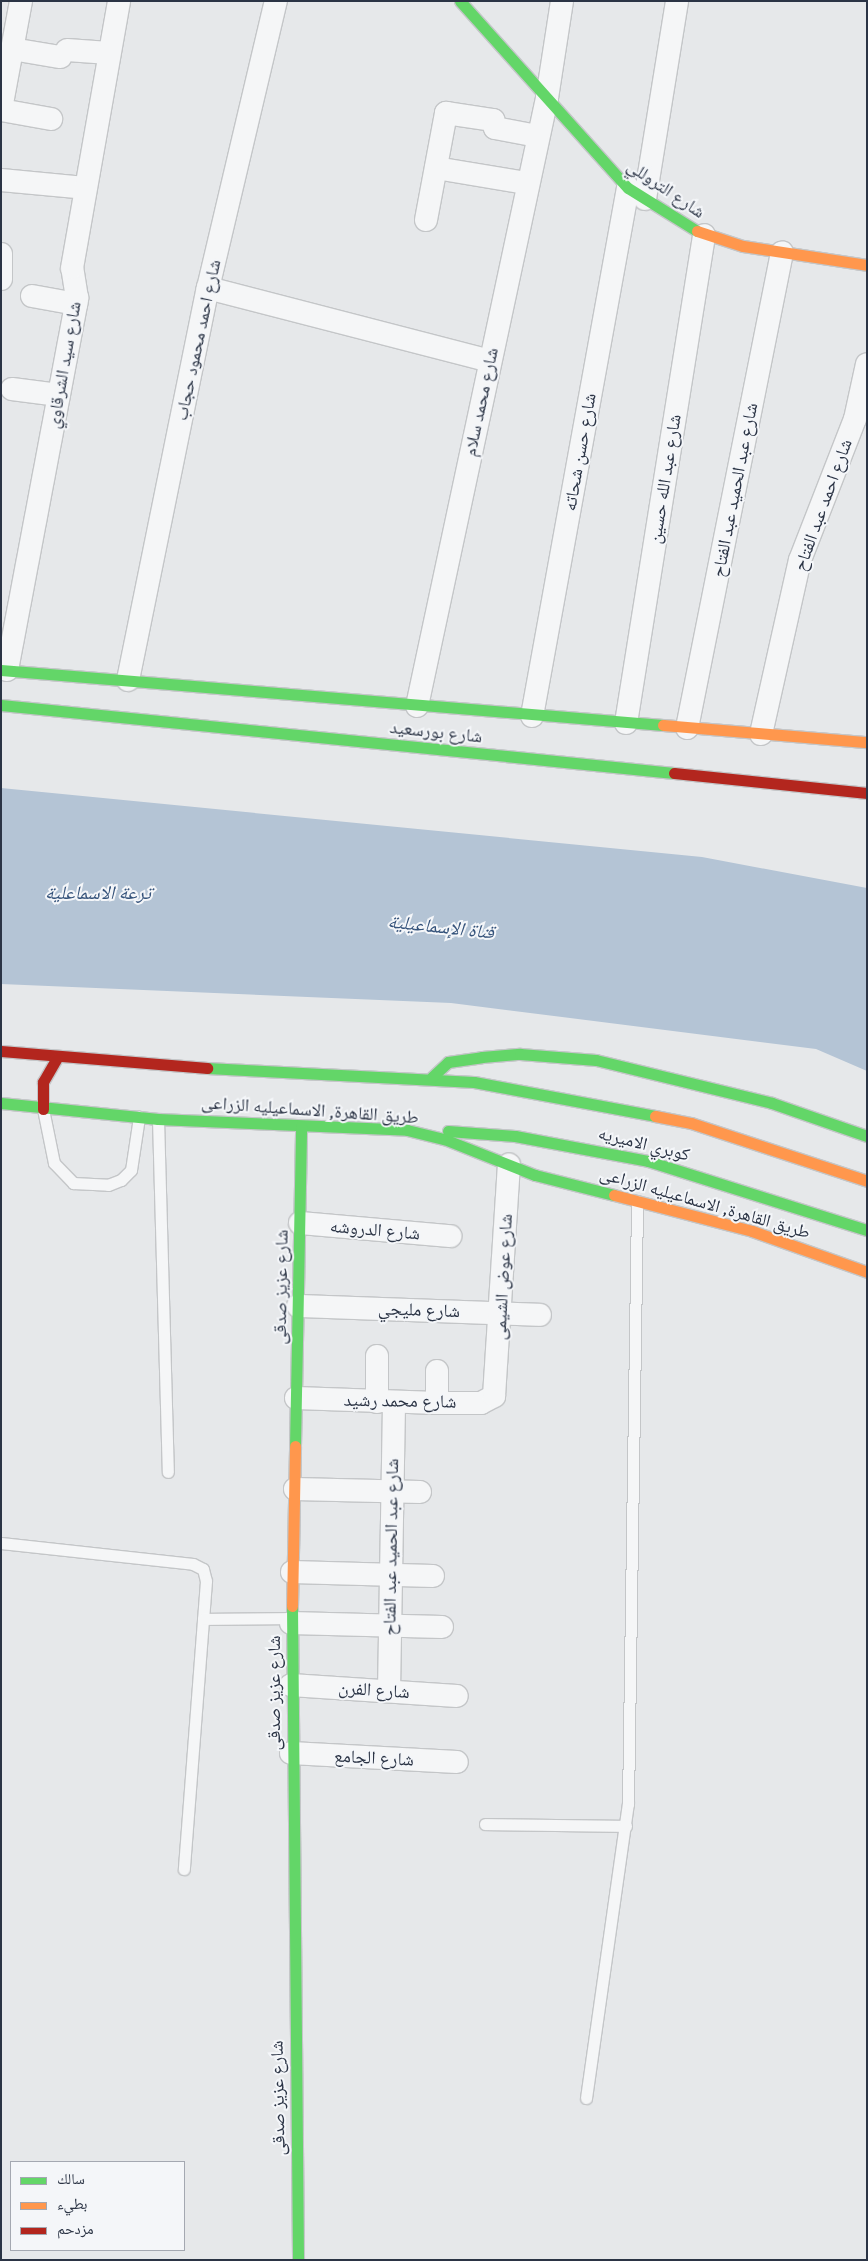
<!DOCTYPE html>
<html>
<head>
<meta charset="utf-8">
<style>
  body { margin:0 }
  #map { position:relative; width:868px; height:2261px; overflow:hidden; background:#e6e8ea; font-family:"IBM Plex Sans","Noto Naskh Arabic",sans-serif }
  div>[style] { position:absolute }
  .water>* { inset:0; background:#b4c4d5 }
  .roads { filter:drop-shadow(1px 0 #c4c6c8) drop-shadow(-1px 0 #c4c6c8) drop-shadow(0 1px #c4c6c8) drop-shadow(0 -1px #c4c6c8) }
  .lane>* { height:11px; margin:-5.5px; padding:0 5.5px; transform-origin:5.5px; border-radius:5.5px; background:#f5f6f7 }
  .street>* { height:22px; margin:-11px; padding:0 11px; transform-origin:11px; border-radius:11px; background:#f5f6f7 }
  .fast>* { height:11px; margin:-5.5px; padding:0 5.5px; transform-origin:5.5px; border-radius:5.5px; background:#63d668 }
  .slow>* { height:11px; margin:-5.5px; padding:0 5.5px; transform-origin:5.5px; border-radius:5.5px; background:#ff974d }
  .jam>* { height:11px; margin:-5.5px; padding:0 5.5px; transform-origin:5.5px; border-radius:5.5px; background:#b3261e }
  span { translate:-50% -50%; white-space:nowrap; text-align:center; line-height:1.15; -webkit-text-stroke:4px #f4f6f9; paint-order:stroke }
  .street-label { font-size:18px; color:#2b3445 }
  .water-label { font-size:19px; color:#34527a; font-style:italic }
  .frame { position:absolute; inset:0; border:2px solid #2b3445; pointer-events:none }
  .legend { position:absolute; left:10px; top:2161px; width:175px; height:90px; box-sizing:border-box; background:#f4f6f9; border:1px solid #a4a8b1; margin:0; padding:6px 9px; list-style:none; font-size:15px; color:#2b3445 }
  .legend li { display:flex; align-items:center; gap:10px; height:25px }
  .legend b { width:25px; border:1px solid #a4a8b1 }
</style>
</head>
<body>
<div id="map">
  <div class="water">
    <i style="clip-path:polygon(1px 788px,702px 857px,867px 888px,867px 1071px,816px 1049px,451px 1003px,1px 984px)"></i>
  </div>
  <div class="roads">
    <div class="lane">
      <i style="left:43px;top:1109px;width:55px;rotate:78.5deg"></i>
      <i style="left:54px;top:1163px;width:28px;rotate:46deg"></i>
      <i style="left:73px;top:1183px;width:35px;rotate:3deg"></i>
      <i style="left:108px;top:1185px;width:14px;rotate:-21deg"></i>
      <i style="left:121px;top:1180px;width:14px;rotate:-45deg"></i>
      <i style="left:131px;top:1170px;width:54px;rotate:-81.4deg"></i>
      <i style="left:158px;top:1119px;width:353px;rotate:88.4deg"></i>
      <i style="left:1px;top:1543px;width:193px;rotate:6.2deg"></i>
      <i style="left:193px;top:1564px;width:11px;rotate:27deg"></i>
      <i style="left:203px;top:1569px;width:12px;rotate:76deg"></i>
      <i style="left:206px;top:1581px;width:289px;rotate:94.4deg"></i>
      <i style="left:203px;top:1619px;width:89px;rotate:-0.6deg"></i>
      <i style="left:485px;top:1824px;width:141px;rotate:0.8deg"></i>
      <i style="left:586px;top:2098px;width:297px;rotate:-81.9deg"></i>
      <i style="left:628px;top:1804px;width:603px;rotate:-89.14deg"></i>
    </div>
    <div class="street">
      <i style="left:12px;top:49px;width:49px;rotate:9.5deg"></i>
      <i style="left:67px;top:50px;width:42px;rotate:4.1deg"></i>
      <i style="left:1px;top:109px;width:110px;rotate:-79.5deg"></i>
      <i style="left:1px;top:110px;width:51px;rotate:10.2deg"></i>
      <i style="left:436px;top:168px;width:92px;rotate:9.4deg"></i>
      <i style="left:1px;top:180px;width:84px;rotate:5.4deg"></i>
      <i style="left:645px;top:199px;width:201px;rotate:-80.8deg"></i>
      <i style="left:426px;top:220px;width:109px;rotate:-79.4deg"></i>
      <i style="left:446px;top:113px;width:48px;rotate:8.5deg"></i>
      <i style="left:493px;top:120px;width:8px;rotate:76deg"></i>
      <i style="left:495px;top:128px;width:43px;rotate:10.8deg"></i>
      <i style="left:1px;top:254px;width:25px;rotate:90deg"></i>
      <i style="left:208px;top:288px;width:291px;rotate:14.5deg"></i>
      <i style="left:32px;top:296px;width:45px;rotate:10.3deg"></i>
      <i style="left:12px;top:389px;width:47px;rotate:7.3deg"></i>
      <i style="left:7px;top:670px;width:379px;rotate:-79.3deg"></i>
      <i style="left:77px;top:298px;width:30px;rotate:-99deg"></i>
      <i style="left:72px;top:268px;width:271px;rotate:-80deg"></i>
      <i style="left:128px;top:680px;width:400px;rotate:-78.5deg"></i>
      <i style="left:208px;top:288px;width:295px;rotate:-76.7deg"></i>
      <i style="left:417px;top:706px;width:622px;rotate:-77.93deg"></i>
      <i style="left:547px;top:98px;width:98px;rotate:-81.2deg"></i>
      <i style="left:532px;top:716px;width:537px;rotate:-79.7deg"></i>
      <i style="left:626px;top:723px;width:494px;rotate:-80.9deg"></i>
      <i style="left:687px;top:728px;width:485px;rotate:-78.7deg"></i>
      <i style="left:761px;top:734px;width:178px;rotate:-77.4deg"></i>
      <i style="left:800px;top:560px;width:151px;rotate:-68.7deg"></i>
      <i style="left:855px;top:419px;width:56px;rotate:-77.7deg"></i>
      <i style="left:300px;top:1223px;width:151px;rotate:5deg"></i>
      <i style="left:298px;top:1306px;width:242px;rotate:2.1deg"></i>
      <i style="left:296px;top:1398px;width:141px;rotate:2deg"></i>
      <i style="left:437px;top:1403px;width:44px"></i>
      <i style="left:481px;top:1403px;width:15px;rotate:-28deg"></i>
      <i style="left:494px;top:1396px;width:232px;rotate:-86.3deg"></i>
      <i style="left:377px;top:1402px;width:46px;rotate:-90deg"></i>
      <i style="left:437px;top:1403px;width:32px;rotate:-90deg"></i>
      <i style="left:295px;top:1489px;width:125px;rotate:1.4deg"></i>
      <i style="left:292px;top:1572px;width:141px;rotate:1.6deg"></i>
      <i style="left:291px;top:1623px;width:151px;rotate:1.5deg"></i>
      <i style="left:291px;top:1685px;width:166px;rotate:3.8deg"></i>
      <i style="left:389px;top:1691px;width:288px;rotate:-89deg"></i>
      <i style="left:291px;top:1753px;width:166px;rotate:3.1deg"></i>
    </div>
    <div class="fast">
      <i style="left:460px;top:1px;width:251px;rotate:48.1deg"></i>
      <i style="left:628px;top:188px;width:81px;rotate:31.9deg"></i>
      <i style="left:1px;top:670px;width:664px;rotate:4.75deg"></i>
      <i style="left:1px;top:705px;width:676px;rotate:5.77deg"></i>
      <i style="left:207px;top:1068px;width:267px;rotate:3deg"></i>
      <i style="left:474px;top:1082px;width:184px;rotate:10.6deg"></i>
      <i style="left:432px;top:1077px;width:22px;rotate:-43deg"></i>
      <i style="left:448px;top:1062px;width:34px;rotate:-8deg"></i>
      <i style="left:482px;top:1057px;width:38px;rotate:-5deg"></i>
      <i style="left:520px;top:1054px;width:76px;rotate:4.5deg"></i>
      <i style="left:596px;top:1060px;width:181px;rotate:13.7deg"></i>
      <i style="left:772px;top:1103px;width:101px;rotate:19.2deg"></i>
      <i style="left:1px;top:1103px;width:158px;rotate:5.8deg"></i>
      <i style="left:158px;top:1119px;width:249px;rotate:2.5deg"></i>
      <i style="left:407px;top:1130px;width:38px;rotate:14deg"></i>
      <i style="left:444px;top:1139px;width:98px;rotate:21.6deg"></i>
      <i style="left:535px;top:1175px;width:81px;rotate:14.2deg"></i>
      <i style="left:448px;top:1131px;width:67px;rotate:4.3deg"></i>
      <i style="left:515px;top:1136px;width:135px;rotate:10.6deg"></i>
      <i style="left:648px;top:1161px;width:230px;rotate:17.5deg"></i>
      <i style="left:295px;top:1446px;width:320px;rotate:-88.9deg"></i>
      <i style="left:292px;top:1606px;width:654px;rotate:89.47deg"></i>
    </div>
    <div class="slow">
      <i style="left:697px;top:231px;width:48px;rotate:18.1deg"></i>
      <i style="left:743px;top:246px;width:125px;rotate:8.7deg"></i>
      <i style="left:663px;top:725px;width:205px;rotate:4.8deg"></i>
      <i style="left:655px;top:1116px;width:37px;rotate:11deg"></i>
      <i style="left:691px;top:1123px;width:185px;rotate:18.2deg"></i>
      <i style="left:614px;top:1195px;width:143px;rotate:14.6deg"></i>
      <i style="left:752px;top:1231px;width:122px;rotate:19.6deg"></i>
      <i style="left:292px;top:1606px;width:160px;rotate:-88.9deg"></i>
    </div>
    <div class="jam">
      <i style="left:674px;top:773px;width:194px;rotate:5.9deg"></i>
      <i style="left:1px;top:1051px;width:207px;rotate:4.7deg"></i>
      <i style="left:43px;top:1109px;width:27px;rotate:-90deg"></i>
      <i style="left:43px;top:1082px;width:28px;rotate:-60deg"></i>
    </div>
  </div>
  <div class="street-label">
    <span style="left:666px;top:189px;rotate:34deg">شارع التروللي</span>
    <span style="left:198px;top:340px;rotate:-78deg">شارع احمد محمود حجاب</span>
    <span style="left:64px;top:365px;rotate:-80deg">شارع سيد الشرقاوي</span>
    <span style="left:481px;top:402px;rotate:-78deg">شارع محمد سلام</span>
    <span style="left:580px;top:452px;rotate:-80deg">شارع حسن شحاته</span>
    <span style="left:665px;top:479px;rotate:-81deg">شارع عبد الله حسين</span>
    <span style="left:735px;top:490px;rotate:-79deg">شارع عبد الحميد عبد الفتاح</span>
    <span style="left:823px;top:505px;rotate:-70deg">شارع احمد عبد الفتاح</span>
    <span style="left:436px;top:732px;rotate:6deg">شارع بورسعيد</span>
    <span style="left:310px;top:1110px;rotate:4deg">طريق القاهرة, الاسماعيليه الزراعى</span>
    <span style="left:644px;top:1144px;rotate:14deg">كوبري الاميريه</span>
    <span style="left:705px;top:1203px;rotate:16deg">طريق القاهرة, الاسماعيليه الزراعى</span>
    <span style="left:375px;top:1230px;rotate:5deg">شارع الدروشه</span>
    <span style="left:503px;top:1277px;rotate:-87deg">شارع عوض الشيمى</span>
    <span style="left:281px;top:1287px;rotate:-89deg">شارع عزيز صدقى</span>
    <span style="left:419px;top:1310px;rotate:2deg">شارع مليجي</span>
    <span style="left:400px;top:1401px;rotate:1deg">شارع محمد رشيد</span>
    <span style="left:391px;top:1547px;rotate:-89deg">شارع عبد الحميد عبد الفتاح</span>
    <span style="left:374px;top:1690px;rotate:4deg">شارع الفرن</span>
    <span style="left:274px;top:1693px;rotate:-90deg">شارع عزيز صدقى</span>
    <span style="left:374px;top:1758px;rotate:3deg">شارع الجامع</span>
    <span style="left:278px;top:2098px;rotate:-91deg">شارع عزيز صدقى</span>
  </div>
  <div class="water-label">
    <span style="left:98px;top:893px">ترعة الاسماعلية</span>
    <span style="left:441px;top:927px;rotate:6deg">قناة الإسماعيلية</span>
  </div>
  <div class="frame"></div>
  <ul class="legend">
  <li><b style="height:6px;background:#63d668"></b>سالك</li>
  <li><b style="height:6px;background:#ff974d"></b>بطيء</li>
  <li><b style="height:6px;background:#b3261e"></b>مزدحم</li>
  </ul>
</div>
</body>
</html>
